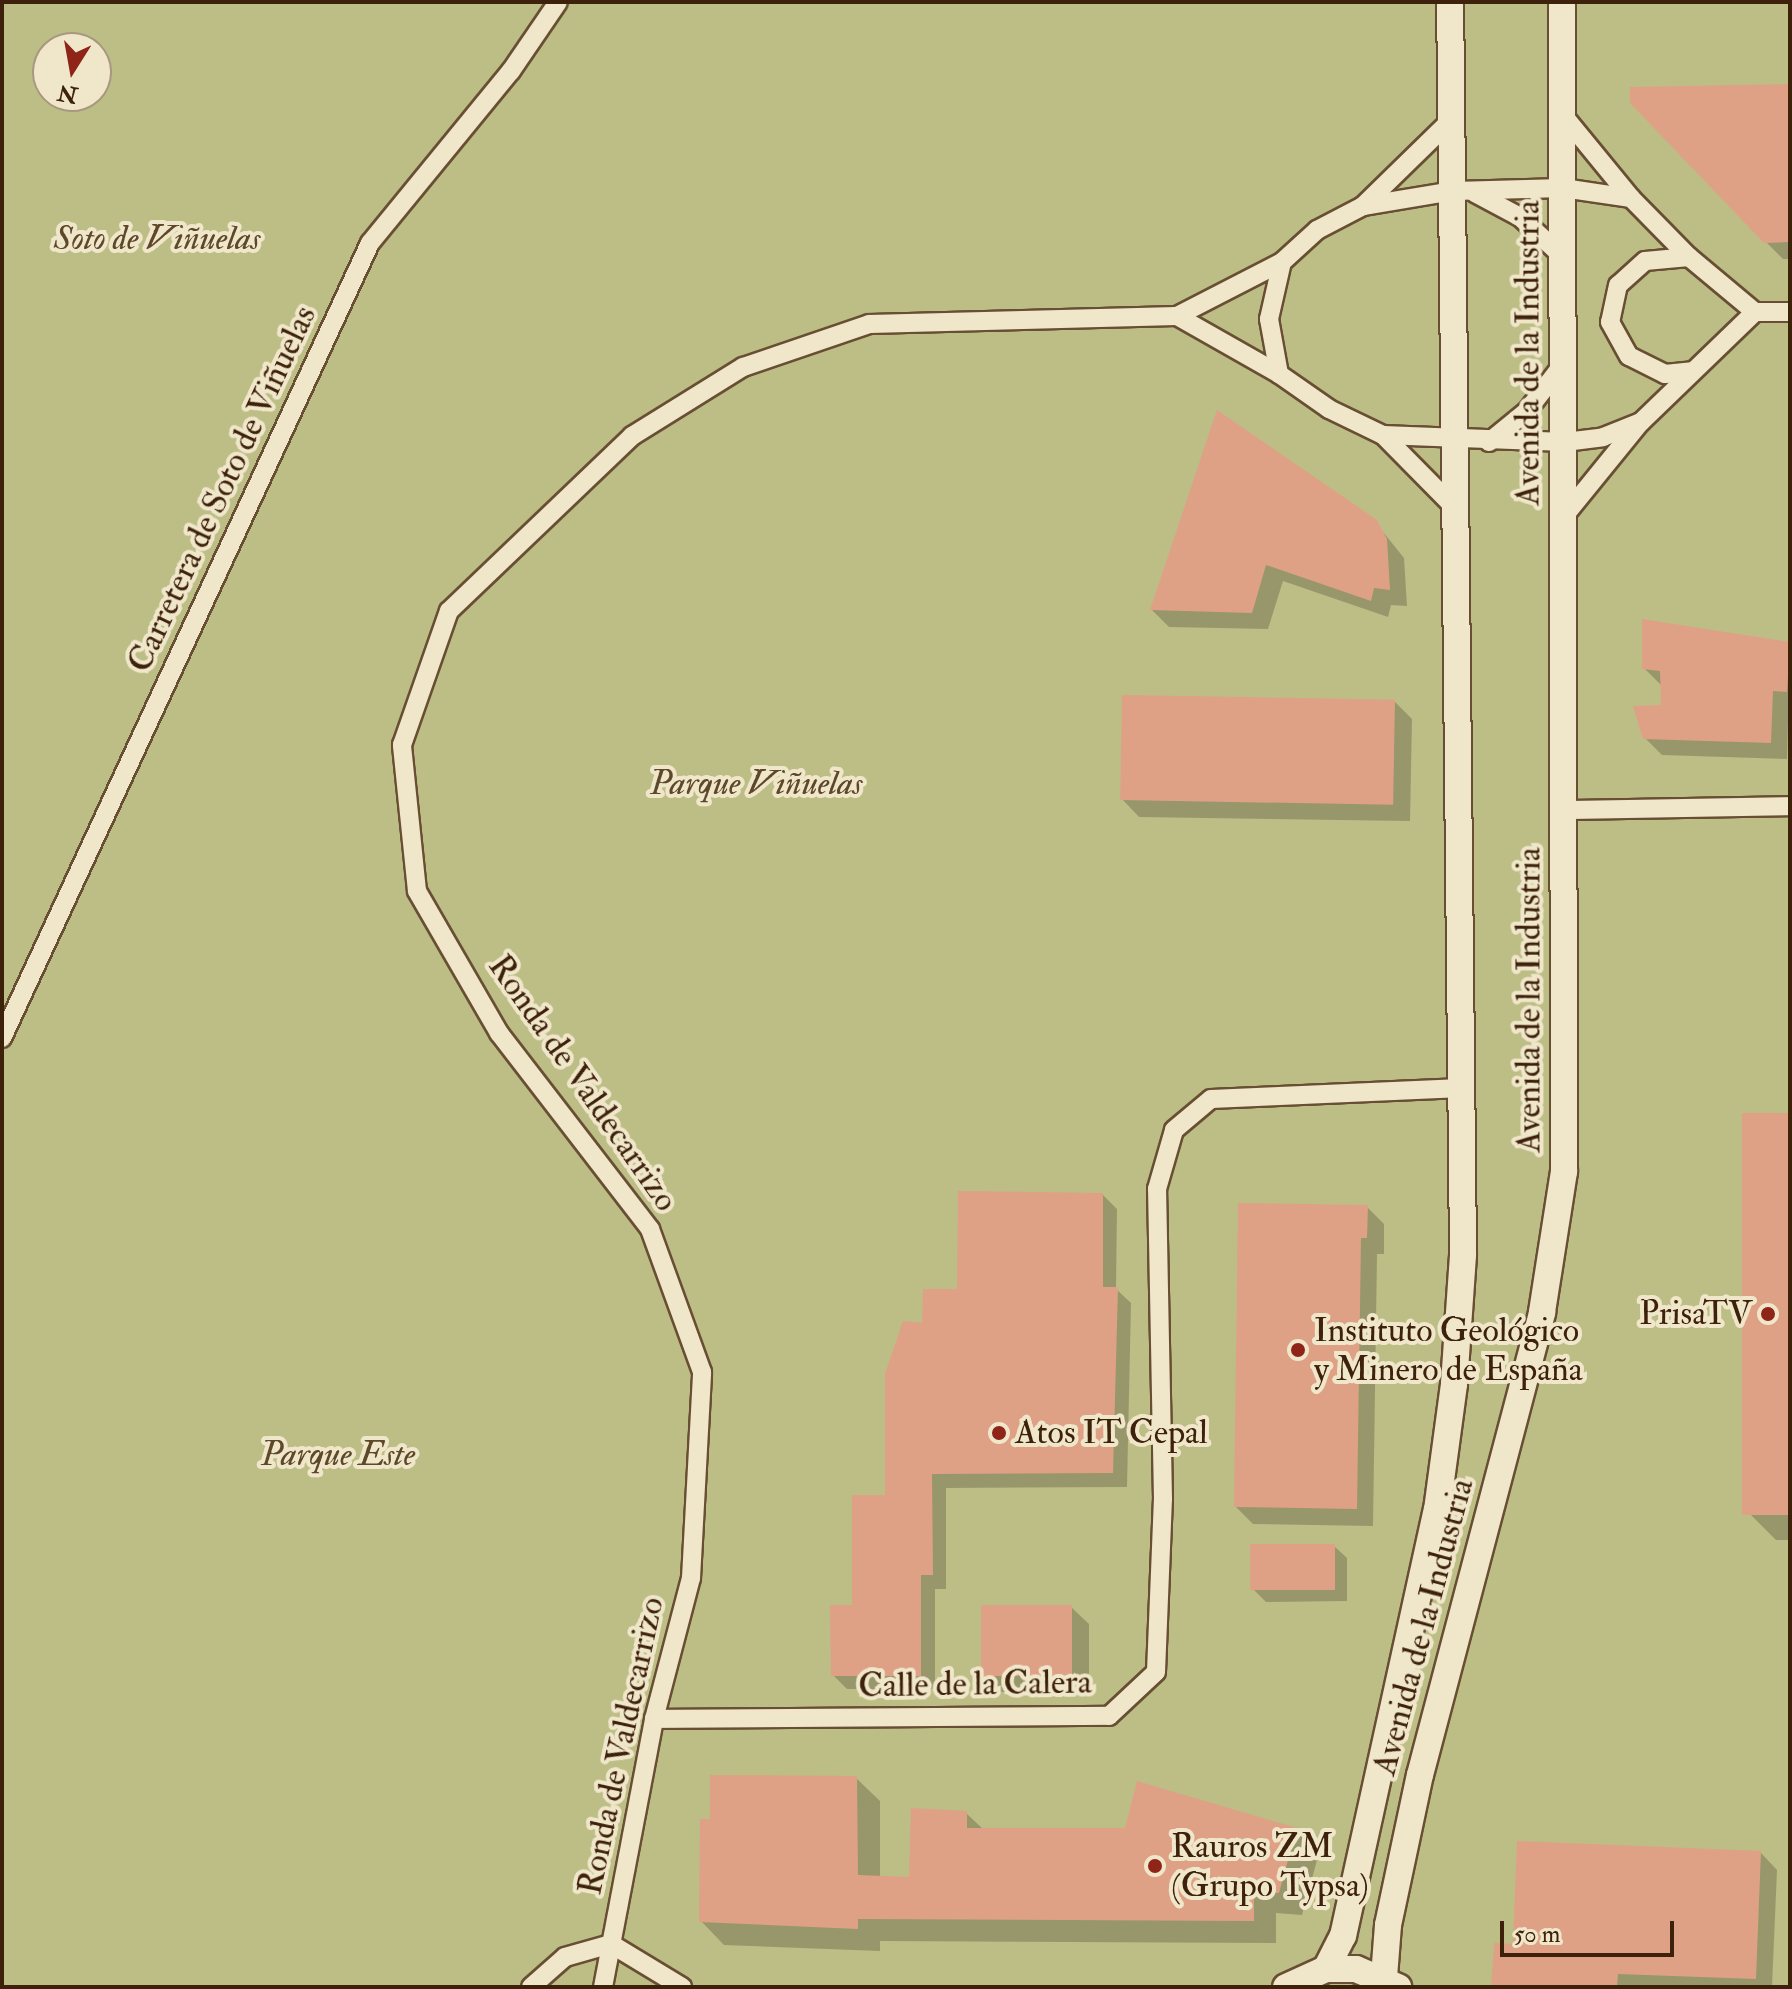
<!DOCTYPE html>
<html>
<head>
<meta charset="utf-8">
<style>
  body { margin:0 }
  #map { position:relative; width:1792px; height:1989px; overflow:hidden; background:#e8daaf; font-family:"IM FELL Double Pica",serif }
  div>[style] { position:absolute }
  .green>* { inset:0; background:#bdbd86 }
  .shadow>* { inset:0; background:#0003 }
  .building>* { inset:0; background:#dfa185; transform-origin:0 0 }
  .roads { filter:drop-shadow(2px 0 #684f33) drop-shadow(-2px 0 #684f33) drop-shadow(0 2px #684f33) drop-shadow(0 -2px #684f33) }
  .street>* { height:18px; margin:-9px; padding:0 9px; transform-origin:9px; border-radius:9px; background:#f0e7cb }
  .secondary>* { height:26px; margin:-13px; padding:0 13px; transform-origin:13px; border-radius:13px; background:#f0e7cb }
  .dots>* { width:22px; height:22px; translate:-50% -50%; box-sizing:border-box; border:4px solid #f0e7cb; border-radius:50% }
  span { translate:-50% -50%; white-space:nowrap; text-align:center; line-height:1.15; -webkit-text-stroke:8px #f0e7cb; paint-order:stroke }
  .park-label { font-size:34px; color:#5d4829; font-style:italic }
  .street-label { font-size:34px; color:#3d210a }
  .poi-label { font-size:34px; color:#3d210a }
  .right { translate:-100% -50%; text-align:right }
  .left { translate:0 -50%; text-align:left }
  .frame { position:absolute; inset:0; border:4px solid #3d210a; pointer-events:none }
  .north { position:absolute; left:32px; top:32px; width:80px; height:80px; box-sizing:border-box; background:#f0e7cb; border:2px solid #a8987e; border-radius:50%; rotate:191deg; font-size:22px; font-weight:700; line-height:32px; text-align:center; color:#3d210a }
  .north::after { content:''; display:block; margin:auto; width:28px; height:36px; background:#8f2418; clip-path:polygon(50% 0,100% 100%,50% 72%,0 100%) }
  .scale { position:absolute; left:1500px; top:1921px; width:174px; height:36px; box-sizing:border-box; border:4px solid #3d210a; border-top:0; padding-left:10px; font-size:24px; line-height:28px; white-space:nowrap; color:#3d210a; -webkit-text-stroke:6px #f0e7cb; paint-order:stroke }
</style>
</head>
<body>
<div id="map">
  <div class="green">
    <i style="clip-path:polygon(evenodd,2px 2px,1790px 2px,1790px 1987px,2px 1987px,2px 2px,48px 48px,96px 48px,96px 96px,48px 96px,48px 48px)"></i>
  </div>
  <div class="shadow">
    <i style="clip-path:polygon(1790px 86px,1790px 259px,1783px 259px,1766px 242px)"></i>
    <i style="clip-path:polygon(1375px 522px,1404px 558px,1407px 606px,1391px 605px,1388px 617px,1283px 581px,1268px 629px,1169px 627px,1152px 610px)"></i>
    <i style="clip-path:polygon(1644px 621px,1790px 644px,1787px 759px,1662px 755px,1645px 738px,1663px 707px,1661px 685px,1644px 668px)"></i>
    <i style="clip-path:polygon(1394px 701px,1412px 719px,1410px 821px,1139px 817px,1122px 799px)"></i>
    <i style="clip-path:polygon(1790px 1115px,1790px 1540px,1776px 1540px,1750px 1514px)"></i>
    <i style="clip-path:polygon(1103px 1195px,1117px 1209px,1116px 1289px,1131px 1303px,1127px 1487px,946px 1488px,946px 1589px,935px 1589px,935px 1689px,847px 1689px,833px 1675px,887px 1497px,924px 1325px,959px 1291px)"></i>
    <i style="clip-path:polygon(1367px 1207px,1384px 1224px,1384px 1254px,1377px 1254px,1373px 1526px,1253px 1524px,1236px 1507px)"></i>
    <i style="clip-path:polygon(1334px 1546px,1347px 1558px,1347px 1601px,1266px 1602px,1253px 1589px)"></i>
    <i style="clip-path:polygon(1071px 1607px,1089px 1624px,1089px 1692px,1001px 1692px,984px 1675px)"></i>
    <i style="clip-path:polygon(856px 1778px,880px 1801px,880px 1878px,911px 1879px,966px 1813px,984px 1830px,1296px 1830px,1319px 1853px,1302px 1915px,1276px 1913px,1276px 1943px,880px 1941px,880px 1951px,724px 1945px,701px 1921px,712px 1821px)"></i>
    <i style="clip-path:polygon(1761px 1853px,1777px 1870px,1772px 1987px,1493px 1987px,1514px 1946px)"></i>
  </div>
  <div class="building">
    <i style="clip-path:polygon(1790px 84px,1790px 242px,1764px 243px,1630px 103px,1630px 87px)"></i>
    <i style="clip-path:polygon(1217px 410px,1377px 520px,1387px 539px,1390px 590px,1374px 588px,1371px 601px,1266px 565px,1252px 613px,1150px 610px)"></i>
    <i style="clip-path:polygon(1642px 619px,1790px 642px,1787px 692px,1773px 691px,1771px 743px,1643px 739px,1633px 706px,1661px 705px,1660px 671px,1642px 669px)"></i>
    <i style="left:1122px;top:695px;width:273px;height:105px;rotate:1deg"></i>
    <i style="left:1742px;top:1113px;width:48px;height:402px"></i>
    <i style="clip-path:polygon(958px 1191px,1103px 1193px,1103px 1287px,1118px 1287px,1113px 1473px,932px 1474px,933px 1575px,921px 1575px,921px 1676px,831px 1676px,830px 1605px,852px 1605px,852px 1495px,885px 1495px,885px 1374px,903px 1321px,922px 1323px,923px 1289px,957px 1289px)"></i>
    <i style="clip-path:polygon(1238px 1203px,1368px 1205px,1367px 1238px,1361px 1238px,1357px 1509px,1234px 1507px)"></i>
    <i style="left:1250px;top:1544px;width:85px;height:46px"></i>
    <i style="left:981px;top:1605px;width:91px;height:71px"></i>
    <i style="clip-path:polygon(710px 1775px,857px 1776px,858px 1875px,909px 1877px,911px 1808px,967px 1811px,967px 1828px,1125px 1828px,1137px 1781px,1297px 1828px,1279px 1893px,1254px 1891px,1254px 1921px,858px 1919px,858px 1929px,699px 1922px,700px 1819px,710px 1819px)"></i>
    <i style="clip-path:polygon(1517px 1841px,1761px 1851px,1756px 1979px,1618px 1974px,1617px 1987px,1491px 1987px,1494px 1943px,1513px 1944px)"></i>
  </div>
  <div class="roads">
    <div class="street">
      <i style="left:1563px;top:115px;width:107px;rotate:50.7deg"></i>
      <i style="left:1475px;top:193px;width:51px;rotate:28.1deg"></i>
      <i style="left:1520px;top:217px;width:59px;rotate:42.9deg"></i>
      <i style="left:1363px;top:206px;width:122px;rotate:-44.3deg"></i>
      <i style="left:1689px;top:257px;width:44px;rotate:174.8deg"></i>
      <i style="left:1645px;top:261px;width:36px;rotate:138deg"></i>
      <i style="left:1618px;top:285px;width:38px;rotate:102deg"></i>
      <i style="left:1610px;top:322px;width:39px;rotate:61deg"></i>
      <i style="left:1629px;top:356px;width:40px;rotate:26.6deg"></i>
      <i style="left:1665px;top:374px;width:27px;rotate:-6deg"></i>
      <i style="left:1755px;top:312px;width:35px"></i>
      <i style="left:1177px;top:316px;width:117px;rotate:29.6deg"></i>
      <i style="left:1279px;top:374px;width:61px;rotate:35deg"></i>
      <i style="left:1329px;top:409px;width:60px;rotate:25.7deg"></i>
      <i style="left:1383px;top:435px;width:182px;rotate:2.2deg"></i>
      <i style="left:1565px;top:442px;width:38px;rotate:-7deg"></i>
      <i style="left:1603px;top:437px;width:41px;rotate:-21.5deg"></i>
      <i style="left:1641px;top:422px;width:158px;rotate:-44deg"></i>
      <i style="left:1279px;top:374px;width:56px;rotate:-100.3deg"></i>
      <i style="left:1269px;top:319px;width:58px;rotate:-77.2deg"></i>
      <i style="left:1383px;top:435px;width:98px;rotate:45.4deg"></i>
      <i style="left:1489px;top:442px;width:49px;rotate:-39.2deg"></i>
      <i style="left:1527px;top:411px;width:59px;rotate:-52.5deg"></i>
      <i style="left:1565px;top:515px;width:117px;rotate:-50.9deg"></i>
      <i style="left:1565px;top:810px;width:225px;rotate:-1deg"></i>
      <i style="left:2px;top:1038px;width:876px;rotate:-65.16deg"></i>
      <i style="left:370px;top:243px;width:222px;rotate:-50.7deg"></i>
      <i style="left:511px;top:71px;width:83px;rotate:-55.7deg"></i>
      <i style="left:654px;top:1719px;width:455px;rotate:-0.4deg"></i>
      <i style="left:1109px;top:1716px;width:64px;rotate:-43.1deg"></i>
      <i style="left:1156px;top:1672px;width:173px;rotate:-87.7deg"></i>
      <i style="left:1163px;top:1499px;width:310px;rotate:-91.1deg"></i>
      <i style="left:1157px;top:1189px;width:61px;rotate:-73.9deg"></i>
      <i style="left:1174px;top:1130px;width:48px;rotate:-40deg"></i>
      <i style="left:1211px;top:1099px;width:251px;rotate:-2.5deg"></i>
      <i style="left:531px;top:1987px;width:45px;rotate:-41.4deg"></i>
      <i style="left:565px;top:1957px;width:48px;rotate:-15.8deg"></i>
      <i style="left:611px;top:1944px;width:83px;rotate:31.2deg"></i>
      <i style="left:603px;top:1987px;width:273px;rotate:-79.2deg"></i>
      <i style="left:654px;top:1719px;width:146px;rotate:-75.3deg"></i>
      <i style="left:691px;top:1578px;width:206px;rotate:-86.9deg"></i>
      <i style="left:702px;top:1372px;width:152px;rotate:-110deg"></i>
      <i style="left:650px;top:1229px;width:247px;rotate:-127.6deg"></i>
      <i style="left:499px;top:1033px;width:164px;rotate:-120deg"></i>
      <i style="left:417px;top:891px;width:147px;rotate:-95.9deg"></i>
      <i style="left:402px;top:745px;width:142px;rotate:-70.7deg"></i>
      <i style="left:449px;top:611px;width:253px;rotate:-43.7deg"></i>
      <i style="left:632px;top:436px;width:131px;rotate:-31.9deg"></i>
      <i style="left:743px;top:367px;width:133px;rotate:-18.8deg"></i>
      <i style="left:869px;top:324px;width:308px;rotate:-1.5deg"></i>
      <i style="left:1177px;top:316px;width:118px;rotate:-27.2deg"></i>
      <i style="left:1282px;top:262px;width:47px;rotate:-42.4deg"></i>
      <i style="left:1317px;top:230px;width:52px;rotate:-27.6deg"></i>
      <i style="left:1363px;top:206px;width:92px;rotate:-9.4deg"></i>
      <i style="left:1454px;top:191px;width:109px;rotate:-1.6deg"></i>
      <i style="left:1563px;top:188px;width:69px;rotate:8.4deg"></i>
      <i style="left:1631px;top:198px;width:83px;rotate:45.5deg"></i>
      <i style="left:1689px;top:257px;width:86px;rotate:39.8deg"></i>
    </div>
    <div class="secondary">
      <i style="left:1326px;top:1969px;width:37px;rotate:-63deg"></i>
      <i style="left:1343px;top:1936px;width:436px;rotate:-77.6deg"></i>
      <i style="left:1437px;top:1510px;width:127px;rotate:-82.3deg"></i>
      <i style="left:1454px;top:1384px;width:130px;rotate:-86deg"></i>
      <i style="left:1463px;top:1254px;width:1252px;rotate:-90.59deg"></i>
      <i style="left:1384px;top:1977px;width:52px;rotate:-85.6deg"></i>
      <i style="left:1388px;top:1925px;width:153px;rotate:-78deg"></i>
      <i style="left:1420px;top:1775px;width:479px;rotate:-75.2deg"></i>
      <i style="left:1542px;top:1312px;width:142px;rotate:-81.1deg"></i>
      <i style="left:1564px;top:1172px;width:1170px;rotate:-90.1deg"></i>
      <i style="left:1286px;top:1987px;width:44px;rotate:-24.2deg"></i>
      <i style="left:1326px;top:1969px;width:30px"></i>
      <i style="left:1356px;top:1969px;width:46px;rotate:23.2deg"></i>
    </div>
  </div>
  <div class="dots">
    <i style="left:1768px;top:1314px;background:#8f2418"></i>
    <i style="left:1298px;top:1350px;background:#8f2418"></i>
    <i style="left:999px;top:1433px;background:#8f2418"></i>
    <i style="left:1155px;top:1866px;background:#8f2418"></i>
  </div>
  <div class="park-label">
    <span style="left:157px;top:239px">Soto de Viñuelas</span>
    <span style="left:756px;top:784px">Parque Viñuelas</span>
    <span style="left:338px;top:1455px">Parque Este</span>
  </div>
  <div class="street-label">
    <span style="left:1528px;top:353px;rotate:-90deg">Avenida de la Industria</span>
    <span style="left:222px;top:489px;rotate:-65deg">Carretera de Soto de Viñuelas</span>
    <span style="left:1529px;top:1000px;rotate:-90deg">Avenida de la Industria</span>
    <span style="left:583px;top:1083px;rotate:55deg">Ronda de Valdecarrizo</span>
    <span style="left:1423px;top:1627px;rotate:-75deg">Avenida de la Industria</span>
    <span style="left:975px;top:1684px;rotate:-1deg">Calle de la Calera</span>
    <span style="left:621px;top:1746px;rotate:-78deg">Ronda de Valdecarrizo</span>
  </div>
  <div class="poi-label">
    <span class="right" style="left:1752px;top:1314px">PrisaTV</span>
    <span class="left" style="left:1314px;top:1350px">Instituto Geológico<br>y Minero de España</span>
    <span class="left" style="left:1015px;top:1433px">Atos IT Cepal</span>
    <span class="left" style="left:1171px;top:1866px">Rauros ZM<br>(Grupo Typsa)</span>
  </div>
  <div class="frame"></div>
  <div class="north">N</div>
  <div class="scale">50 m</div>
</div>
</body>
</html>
